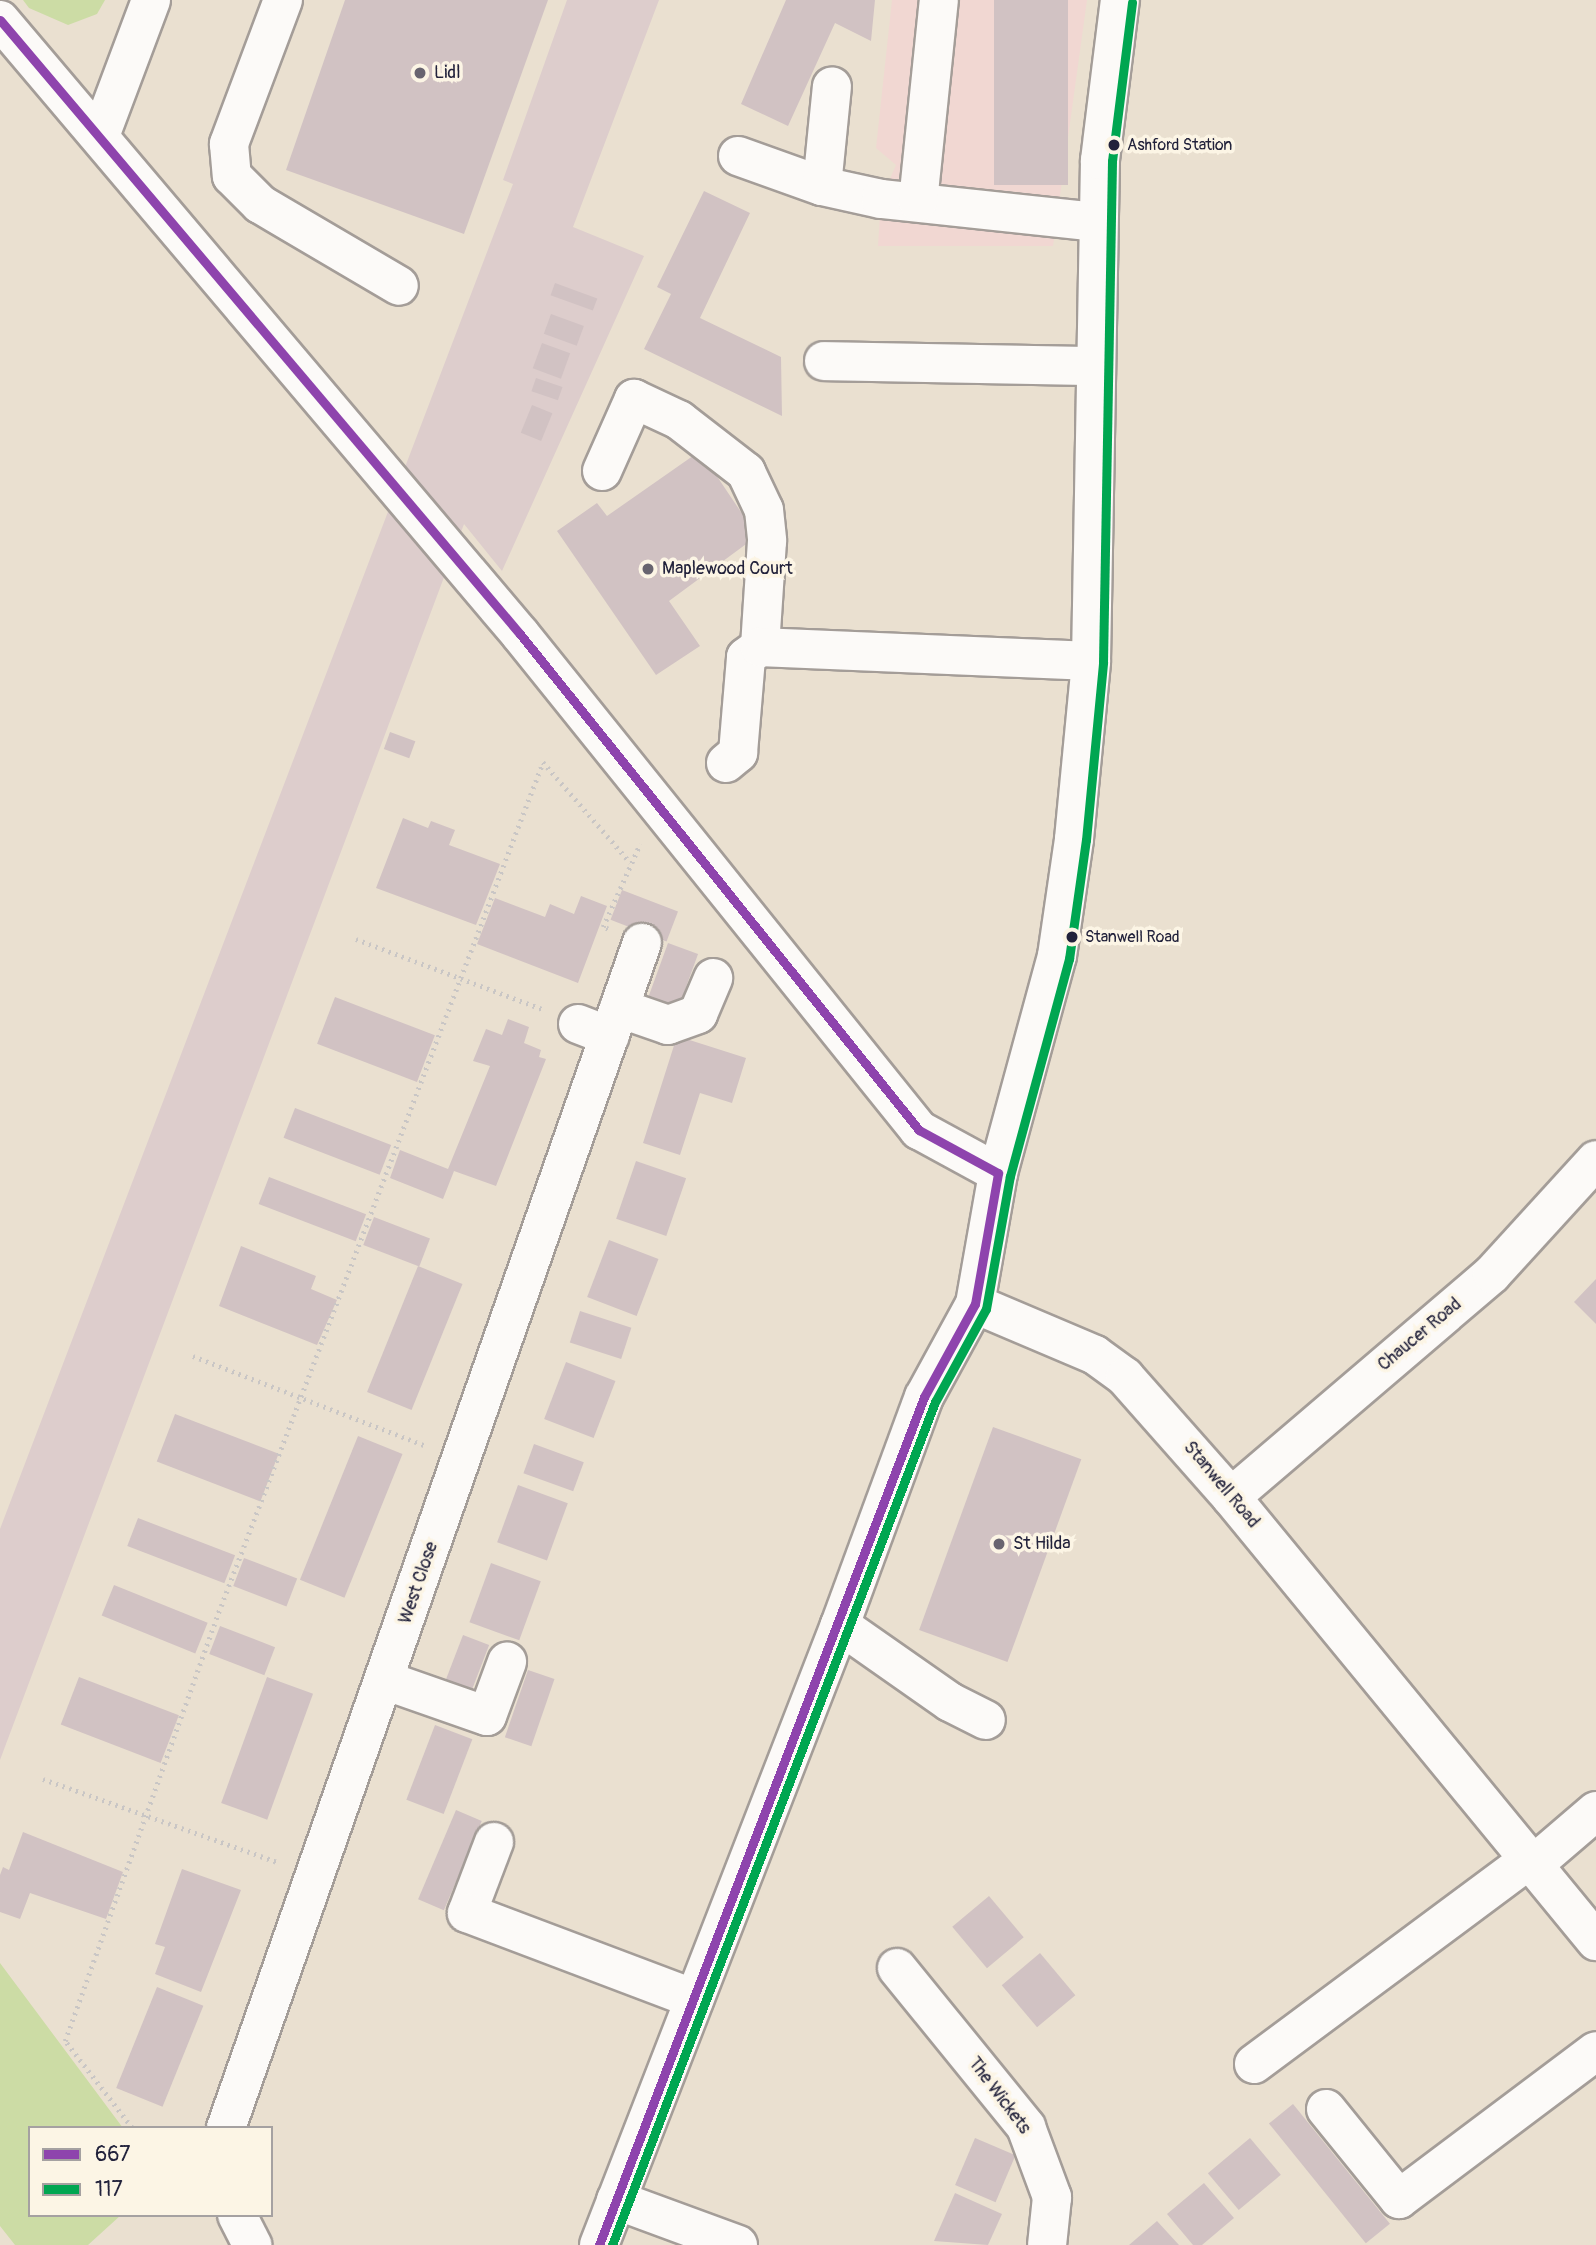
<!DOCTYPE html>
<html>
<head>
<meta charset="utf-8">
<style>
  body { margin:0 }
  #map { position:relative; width:1596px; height:2245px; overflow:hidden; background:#eae0d0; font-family:Pangolin,sans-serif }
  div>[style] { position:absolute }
  .built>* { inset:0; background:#f1d7d2 }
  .industrial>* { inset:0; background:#ddcdcc }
  .green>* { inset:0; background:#ccdca5 }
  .building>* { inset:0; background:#d1c2c3; transform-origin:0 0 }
  .path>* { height:4.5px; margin-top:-2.25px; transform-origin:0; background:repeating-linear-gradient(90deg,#c9c6c5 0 2px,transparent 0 7px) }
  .roads { filter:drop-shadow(2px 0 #a49d98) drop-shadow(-2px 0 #a49d98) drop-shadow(0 2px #a49d98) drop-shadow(0 -2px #a49d98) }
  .minor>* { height:38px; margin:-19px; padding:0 19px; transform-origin:19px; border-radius:19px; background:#fcfaf8 }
  .bus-1>* { height:9px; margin:-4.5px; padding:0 4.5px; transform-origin:4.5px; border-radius:4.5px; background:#8e44ad }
  .bus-2>* { height:9px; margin:-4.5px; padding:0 4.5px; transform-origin:4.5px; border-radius:4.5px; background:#00a651 }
  .dots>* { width:19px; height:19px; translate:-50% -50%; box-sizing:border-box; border:4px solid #fcf5e5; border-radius:50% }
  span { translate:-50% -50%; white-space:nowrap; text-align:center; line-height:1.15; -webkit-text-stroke:7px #fcf5e5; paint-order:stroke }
  .bus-label { font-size:16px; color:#22223b }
  .left { translate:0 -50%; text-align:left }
  .poi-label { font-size:18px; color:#22223b }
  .street-label { font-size:18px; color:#22223b }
  .legend { position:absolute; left:28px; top:2126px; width:245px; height:91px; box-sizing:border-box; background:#fcf5e5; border:2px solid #a5a1a1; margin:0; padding:9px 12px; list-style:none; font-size:21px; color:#22223b }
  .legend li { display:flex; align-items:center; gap:14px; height:35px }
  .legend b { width:35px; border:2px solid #a5a1a1 }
</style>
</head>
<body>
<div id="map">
  <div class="built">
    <i style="clip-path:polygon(892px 0,1087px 0,1053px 246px,878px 246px,881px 199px,896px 165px,876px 148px)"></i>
  </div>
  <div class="industrial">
    <i style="clip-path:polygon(567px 0,659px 0,573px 227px,644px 256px,502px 571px,464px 524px,0 1760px,0 1529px,513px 184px,503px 180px)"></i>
  </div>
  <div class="green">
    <i style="clip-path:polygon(23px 0,105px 0,97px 14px,68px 25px,29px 8px)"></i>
    <i style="clip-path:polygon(0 1963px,123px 2128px,30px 2128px,30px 2215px,121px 2215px,88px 2245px,15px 2245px,0 2226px)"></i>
  </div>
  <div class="building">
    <i style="clip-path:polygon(345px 0,548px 0,464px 234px,286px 170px)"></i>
    <i style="clip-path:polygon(786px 0,875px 0,871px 41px,835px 23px,788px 126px,741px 104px)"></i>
    <i style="left:994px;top:0;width:74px;height:185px"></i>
    <i style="clip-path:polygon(704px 191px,750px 213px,700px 318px,781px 357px,782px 416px,644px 349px,671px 294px,657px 287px)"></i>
    <i style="left:555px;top:283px;width:45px;height:13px;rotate:20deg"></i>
    <i style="left:551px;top:314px;width:35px;height:21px;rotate:20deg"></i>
    <i style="left:542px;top:343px;width:30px;height:27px;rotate:20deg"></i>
    <i style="left:536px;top:378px;width:28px;height:14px;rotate:19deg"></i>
    <i style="left:532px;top:405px;width:22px;height:30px;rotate:22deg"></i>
    <i style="clip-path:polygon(700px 451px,757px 536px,669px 601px,700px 646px,656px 675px,557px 531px,597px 503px,607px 516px)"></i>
    <i style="left:390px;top:732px;width:27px;height:18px;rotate:20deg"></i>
    <i style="clip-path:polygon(403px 818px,428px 828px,431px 821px,455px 830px,449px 845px,500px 864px,476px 925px,376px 888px)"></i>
    <i style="left:622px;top:890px;width:60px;height:32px;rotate:21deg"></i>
    <i style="clip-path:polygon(581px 896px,607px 906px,578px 983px,477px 944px,495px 898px,545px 917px,550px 904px,574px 914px)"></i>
    <i style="left:668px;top:943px;width:32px;height:60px;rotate:20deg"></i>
    <i style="left:335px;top:997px;width:107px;height:50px;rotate:21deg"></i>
    <i style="clip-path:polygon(508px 1019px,529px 1027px,524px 1043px,541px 1050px,539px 1057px,546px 1059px,496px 1186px,454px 1171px,443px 1199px,390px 1178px,400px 1150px,448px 1169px,490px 1066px,473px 1061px,486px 1029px,502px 1035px)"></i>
    <i style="clip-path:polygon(677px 1036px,746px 1058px,732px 1103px,700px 1093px,680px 1155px,643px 1143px)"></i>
    <i style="left:295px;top:1108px;width:103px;height:32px;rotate:21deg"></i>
    <i style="left:636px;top:1161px;width:53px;height:61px;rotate:19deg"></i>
    <i style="left:269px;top:1177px;width:104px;height:29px;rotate:21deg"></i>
    <i style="left:374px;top:1217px;width:60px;height:30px;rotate:21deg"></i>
    <i style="left:609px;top:1240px;width:53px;height:61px;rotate:21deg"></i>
    <i style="clip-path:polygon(241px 1246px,316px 1276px,311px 1289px,337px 1300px,317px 1345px,219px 1306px)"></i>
    <i style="left:418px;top:1266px;width:48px;height:136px;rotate:22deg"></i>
    <i style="clip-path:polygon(1596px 1279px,1596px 1324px,1574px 1302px)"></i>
    <i style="left:580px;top:1311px;width:54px;height:33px;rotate:18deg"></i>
    <i style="left:566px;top:1362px;width:53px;height:61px;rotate:21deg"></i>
    <i style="left:175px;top:1414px;width:111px;height:51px;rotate:21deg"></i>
    <i style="left:993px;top:1427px;width:94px;height:216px;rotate:20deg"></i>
    <i style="left:358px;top:1436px;width:48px;height:155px;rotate:22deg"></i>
    <i style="left:534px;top:1444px;width:53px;height:31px;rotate:20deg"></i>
    <i style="left:518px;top:1485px;width:53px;height:61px;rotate:20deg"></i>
    <i style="left:138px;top:1518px;width:104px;height:30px;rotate:21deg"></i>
    <i style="left:244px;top:1558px;width:57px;height:30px;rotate:21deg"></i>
    <i style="left:491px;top:1563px;width:53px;height:63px;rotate:20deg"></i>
    <i style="left:114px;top:1585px;width:101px;height:33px;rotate:22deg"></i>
    <i style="left:220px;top:1626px;width:59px;height:30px;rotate:21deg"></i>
    <i style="left:463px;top:1635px;width:28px;height:57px;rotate:21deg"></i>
    <i style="left:528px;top:1670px;width:28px;height:71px;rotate:19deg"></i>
    <i style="left:79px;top:1677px;width:107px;height:51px;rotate:21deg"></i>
    <i style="left:267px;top:1677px;width:49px;height:134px;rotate:20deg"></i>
    <i style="left:435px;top:1725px;width:40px;height:80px;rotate:21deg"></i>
    <i style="left:456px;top:1810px;width:28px;height:97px;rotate:23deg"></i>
    <i style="clip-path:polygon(23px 1832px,123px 1872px,106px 1919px,30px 1893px,20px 1919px,0 1912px,0 1875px,3px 1867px,9px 1870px)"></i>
    <i style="clip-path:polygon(182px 1869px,241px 1890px,201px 1992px,155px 1974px,165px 1947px,155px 1944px)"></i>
    <i style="left:989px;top:1896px;width:54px;height:48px;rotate:50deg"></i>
    <i style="left:1040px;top:1953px;width:55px;height:50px;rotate:50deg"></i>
    <i style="left:157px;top:1987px;width:50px;height:109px;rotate:22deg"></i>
    <i style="left:1293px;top:2104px;width:154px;height:31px;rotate:51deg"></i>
    <i style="left:975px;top:2138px;width:44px;height:51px;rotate:23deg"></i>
    <i style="left:1250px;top:2138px;width:48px;height:55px;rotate:50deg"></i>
    <i style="clip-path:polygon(1204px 2183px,1234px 2218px,1202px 2245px,1193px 2245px,1167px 2214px)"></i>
    <i style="clip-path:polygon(955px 2193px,1002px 2214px,988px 2245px,934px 2241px)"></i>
    <i style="clip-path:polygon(1157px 2221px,1179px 2245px,1129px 2245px)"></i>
  </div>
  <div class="path">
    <i style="left:608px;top:929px;width:5px;rotate:-158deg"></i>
    <i style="left:603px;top:927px;width:91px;rotate:-66deg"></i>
    <i style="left:356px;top:939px;width:202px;rotate:20.6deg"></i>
    <i style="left:193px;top:1356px;width:248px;rotate:21.1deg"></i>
    <i style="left:43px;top:1779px;width:251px;rotate:19.5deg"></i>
    <i style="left:132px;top:2128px;width:110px;rotate:-127.6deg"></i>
    <i style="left:65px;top:2041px;width:462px;rotate:-70.3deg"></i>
    <i style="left:221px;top:1606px;width:903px;rotate:-69.12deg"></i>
    <i style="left:543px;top:762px;width:133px;rotate:49deg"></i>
  </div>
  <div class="roads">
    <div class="minor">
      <i style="left:283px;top:0;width:154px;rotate:110.6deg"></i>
      <i style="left:229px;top:144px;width:32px;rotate:85deg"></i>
      <i style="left:232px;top:176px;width:40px;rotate:45deg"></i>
      <i style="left:260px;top:204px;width:161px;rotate:30.5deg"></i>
      <i style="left:0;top:20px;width:805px;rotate:49.74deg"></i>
      <i style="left:520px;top:634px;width:637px;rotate:51.19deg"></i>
      <i style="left:919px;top:1130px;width:90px;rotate:28.6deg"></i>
      <i style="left:100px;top:136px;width:145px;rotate:-69.4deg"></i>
      <i style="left:738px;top:156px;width:89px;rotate:19.7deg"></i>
      <i style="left:822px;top:186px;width:60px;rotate:12.4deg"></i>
      <i style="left:881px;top:199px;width:218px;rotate:6.1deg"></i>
      <i style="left:822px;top:186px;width:100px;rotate:-84.3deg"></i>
      <i style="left:918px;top:202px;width:203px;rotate:-84.1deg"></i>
      <i style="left:824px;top:361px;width:271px;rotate:1.1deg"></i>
      <i style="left:602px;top:471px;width:79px;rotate:-66deg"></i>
      <i style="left:634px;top:399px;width:50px;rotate:25deg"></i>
      <i style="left:679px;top:420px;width:85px;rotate:37.8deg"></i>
      <i style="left:746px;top:472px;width:42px;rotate:64.7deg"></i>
      <i style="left:764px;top:510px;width:31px;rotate:84deg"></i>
      <i style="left:767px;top:541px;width:106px;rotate:93.8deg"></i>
      <i style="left:726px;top:763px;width:16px;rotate:-40deg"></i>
      <i style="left:738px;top:753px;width:96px;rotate:-85.2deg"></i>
      <i style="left:746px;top:657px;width:17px;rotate:-36deg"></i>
      <i style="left:760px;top:647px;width:331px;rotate:2.4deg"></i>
      <i style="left:619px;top:1008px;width:52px;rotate:19.1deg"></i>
      <i style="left:668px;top:1025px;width:32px;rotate:-20deg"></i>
      <i style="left:698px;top:1014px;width:39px;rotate:-67deg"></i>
      <i style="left:578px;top:1024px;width:34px;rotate:21deg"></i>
      <i style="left:975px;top:1304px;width:130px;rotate:23deg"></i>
      <i style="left:1095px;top:1355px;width:37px;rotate:36deg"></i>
      <i style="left:1125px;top:1377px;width:160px;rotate:48.5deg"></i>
      <i style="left:1231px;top:1497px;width:575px;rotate:50.58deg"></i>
      <i style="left:1231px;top:1497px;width:343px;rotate:-40.5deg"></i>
      <i style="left:1492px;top:1274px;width:154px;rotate:-47.6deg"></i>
      <i style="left:840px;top:1625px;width:134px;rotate:35deg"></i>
      <i style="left:950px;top:1702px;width:40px;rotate:26.6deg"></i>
      <i style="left:384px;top:1680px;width:109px;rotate:19.3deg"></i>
      <i style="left:487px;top:1716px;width:58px;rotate:-69.7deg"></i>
      <i style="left:494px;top:1842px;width:76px;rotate:110.8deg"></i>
      <i style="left:467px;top:1913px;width:243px;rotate:20.7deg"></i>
      <i style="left:1533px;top:1865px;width:83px;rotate:-40.6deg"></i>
      <i style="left:897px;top:1968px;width:205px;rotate:50.9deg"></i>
      <i style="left:1026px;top:2127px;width:75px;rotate:69.6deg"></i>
      <i style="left:1052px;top:2197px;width:48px;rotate:95.9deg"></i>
      <i style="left:1254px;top:2064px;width:342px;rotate:-36.6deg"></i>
      <i style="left:1326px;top:2109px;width:116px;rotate:51deg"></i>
      <i style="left:1399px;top:2199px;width:246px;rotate:-36.9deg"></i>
      <i style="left:226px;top:2128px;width:1256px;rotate:-70.66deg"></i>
      <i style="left:616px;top:2200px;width:130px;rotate:20.2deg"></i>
      <i style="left:237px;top:2215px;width:34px;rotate:63deg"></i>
      <i style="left:599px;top:2245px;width:665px;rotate:-68.76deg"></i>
      <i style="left:840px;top:1625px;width:243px;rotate:-69.8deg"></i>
      <i style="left:924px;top:1397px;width:106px;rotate:-61.3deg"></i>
      <i style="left:975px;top:1304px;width:133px;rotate:-80deg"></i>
      <i style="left:998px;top:1173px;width:225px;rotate:-74.8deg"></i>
      <i style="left:1057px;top:956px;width:118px;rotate:-81.7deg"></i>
      <i style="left:1074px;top:839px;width:179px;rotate:-84.5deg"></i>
      <i style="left:1091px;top:661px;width:501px;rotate:-88.97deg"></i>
      <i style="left:1100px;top:160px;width:161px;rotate:-82.9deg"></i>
    </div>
  </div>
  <div class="bus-1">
    <i style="left:0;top:20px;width:805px;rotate:49.74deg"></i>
    <i style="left:520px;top:634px;width:637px;rotate:51.19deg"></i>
    <i style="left:919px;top:1130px;width:90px;rotate:28.6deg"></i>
    <i style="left:599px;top:2245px;width:908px;rotate:-69.03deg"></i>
    <i style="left:924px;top:1397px;width:106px;rotate:-61.3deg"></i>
    <i style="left:975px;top:1304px;width:133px;rotate:-80deg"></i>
  </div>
  <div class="bus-2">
    <i style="left:612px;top:2245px;width:903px;rotate:-69.04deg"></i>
    <i style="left:935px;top:1402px;width:106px;rotate:-61.3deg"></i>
    <i style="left:986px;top:1309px;width:135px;rotate:-79.8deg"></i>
    <i style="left:1010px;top:1176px;width:225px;rotate:-74.8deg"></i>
    <i style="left:1069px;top:959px;width:120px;rotate:-81.9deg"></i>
    <i style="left:1086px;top:840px;width:179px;rotate:-84.5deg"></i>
    <i style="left:1103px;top:662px;width:501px;rotate:-88.97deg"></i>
    <i style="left:1112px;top:161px;width:160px;rotate:-82.8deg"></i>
  </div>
  <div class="dots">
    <i style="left:420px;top:73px;background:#68646f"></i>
    <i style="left:1114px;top:145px;background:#22223b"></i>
    <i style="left:648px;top:569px;background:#68646f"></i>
    <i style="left:1072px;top:937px;background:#22223b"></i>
    <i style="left:999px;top:1544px;background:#68646f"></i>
  </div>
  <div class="bus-label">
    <span class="left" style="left:1127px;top:145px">Ashford Station</span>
    <span class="left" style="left:1085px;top:937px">Stanwell Road</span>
  </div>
  <div class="poi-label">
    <span class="left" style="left:434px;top:73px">Lidl</span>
    <span class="left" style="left:662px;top:569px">Maplewood Court</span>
    <span class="left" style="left:1013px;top:1544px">St Hilda</span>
  </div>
  <div class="street-label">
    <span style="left:1420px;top:1335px;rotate:-40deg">Chaucer Road</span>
    <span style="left:1221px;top:1485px;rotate:50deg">Stanwell Road</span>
    <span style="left:419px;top:1583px;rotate:-71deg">West Close</span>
    <span style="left:999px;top:2096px;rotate:53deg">The Wickets</span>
  </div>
  <ul class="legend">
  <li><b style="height:9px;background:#8e44ad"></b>667</li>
  <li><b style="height:9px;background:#00a651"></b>117</li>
  </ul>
</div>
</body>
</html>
